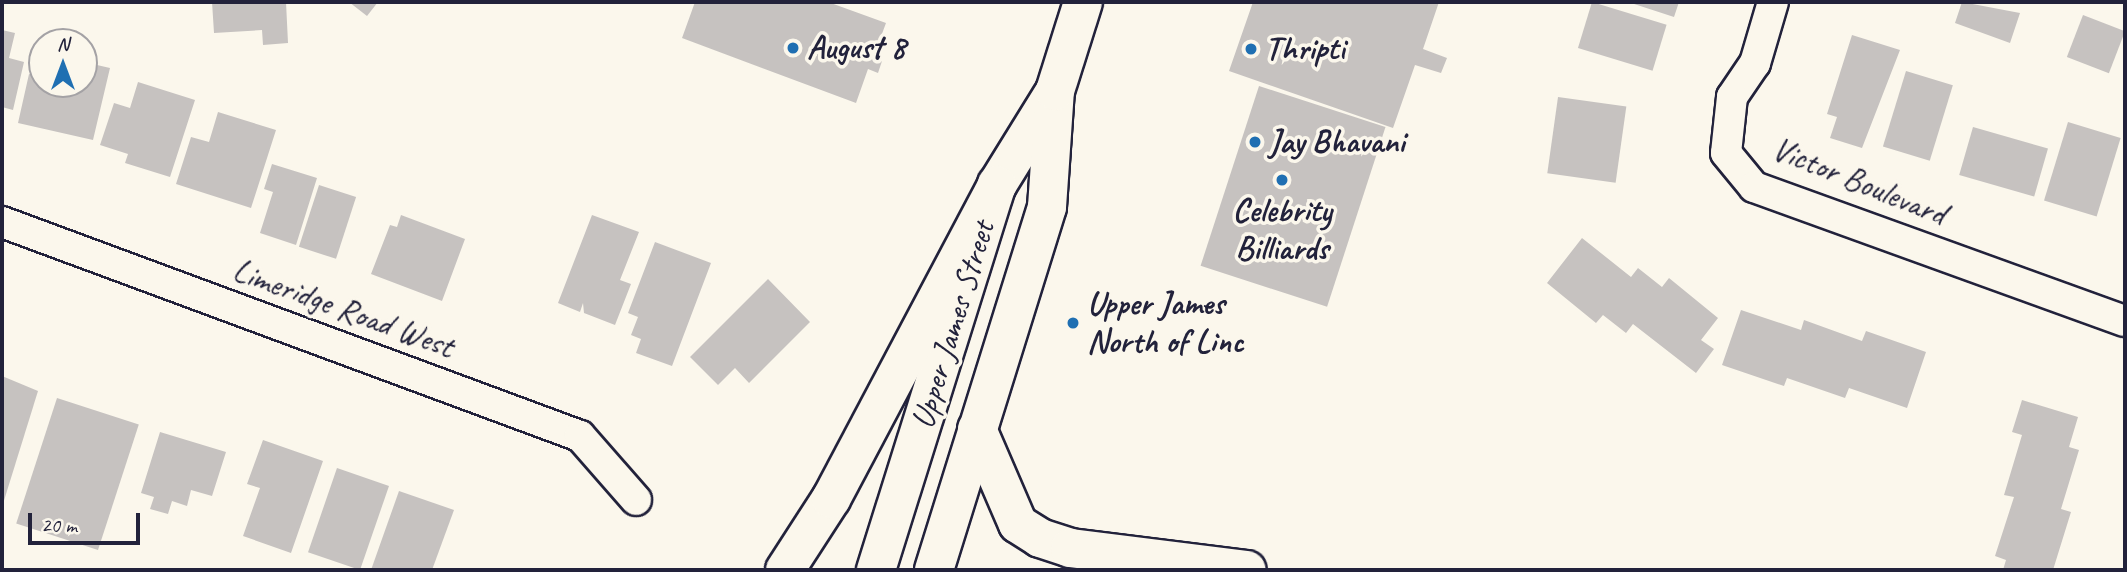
<!DOCTYPE html>
<html>
<head>
<meta charset="utf-8">
<style>
  body { margin:0 }
  #map { position:relative; width:2127px; height:572px; overflow:hidden; background:#fbf7ec; font-family:Caveat,sans-serif }
  div>[style] { position:absolute }
  .building>* { inset:0; background:#c6c2c0; transform-origin:0 0 }
  .roads { filter:drop-shadow(2px 0 #22223b) drop-shadow(-2px 0 #22223b) drop-shadow(0 2px #22223b) drop-shadow(0 -2px #22223b) }
  .street>* { height:30px; margin:-15px; padding:0 15px; transform-origin:15px; border-radius:15px; background:#fbf7ec }
  .primary>* { height:38px; margin:-19px; padding:0 19px; transform-origin:19px; border-radius:19px; background:#fbf7ec }
  .highway>* { height:38px; margin:-19px; padding:0 19px; transform-origin:19px; border-radius:19px; background:#fbf7ec }
  .dots>* { width:19px; height:19px; translate:-50% -50%; box-sizing:border-box; border:4px solid #fbf7ec; border-radius:50% }
  span { translate:-50% -50%; white-space:nowrap; text-align:center; line-height:1.15; -webkit-text-stroke:7px #fbf7ec; paint-order:stroke }
  .poi-label { font-size:33px; color:#22223b; font-weight:700 }
  .left { translate:0 -50%; text-align:left }
  .street-label { font-size:33px; color:#22223b }
  .frame { position:absolute; inset:0; border:4px solid #22223b; pointer-events:none }
  .north { position:absolute; left:28px; top:28px; width:70px; height:70px; box-sizing:border-box; background:#fbf7ec; border:2px solid #a4a2a5; border-radius:50%; rotate:0deg; font-size:19px; font-weight:700; line-height:28px; text-align:center; color:#22223b }
  .north::after { content:''; display:block; margin:auto; width:24px; height:32px; background:#1f6fb2; clip-path:polygon(50% 0,100% 100%,50% 72%,0 100%) }
  .scale { position:absolute; left:28px; top:513px; width:112px; height:32px; box-sizing:border-box; border:4px solid #22223b; border-top:0; padding-left:9px; font-size:21px; line-height:24px; white-space:nowrap; color:#22223b; -webkit-text-stroke:5px #fbf7ec; paint-order:stroke }
</style>
</head>
<body>
<div id="map">
  <div class="building">
    <i style="clip-path:polygon(212px 2px,286px 2px,288px 43px,263px 45px,262px 30px,214px 33px)"></i>
    <i style="clip-path:polygon(349px 2px,378px 2px,367px 16px)"></i>
    <i style="clip-path:polygon(695px 2px,828px 2px,886px 23px,873px 58px,882px 61px,878px 73px,868px 69px,856px 103px,682px 38px)"></i>
    <i style="clip-path:polygon(1253px 2px,1439px 2px,1423px 49px,1447px 58px,1441px 73px,1415px 65px,1393px 128px,1229px 71px)"></i>
    <i style="left:1592px;top:2px;width:78px;height:48px;rotate:17deg"></i>
    <i style="clip-path:polygon(1628px 2px,1679px 2px,1674px 17px)"></i>
    <i style="clip-path:polygon(1962px 2px,2020px 13px,2010px 43px,1955px 23px)"></i>
    <i style="left:2083px;top:15px;width:45px;height:45px;rotate:21deg"></i>
    <i style="clip-path:polygon(2px 30px,15px 33px,9px 58px,24px 62px,13px 110px,2px 107px)"></i>
    <i style="clip-path:polygon(1852px 35px,1900px 50px,1862px 148px,1830px 138px,1837px 117px,1827px 114px)"></i>
    <i style="clip-path:polygon(84px 62px,110px 68px,93px 140px,18px 123px,29px 74px,42px 77px,42px 84px,84px 84px)"></i>
    <i style="left:1906px;top:71px;width:49px;height:79px;rotate:17deg"></i>
    <i style="clip-path:polygon(138px 82px,195px 100px,170px 177px,125px 163px,128px 154px,100px 145px,114px 103px,130px 108px)"></i>
    <i style="left:1259px;top:86px;width:133px;height:189px;rotate:18deg"></i>
    <i style="left:1558px;top:97px;width:69px;height:77px;rotate:8deg"></i>
    <i style="clip-path:polygon(218px 112px,276px 130px,251px 208px,176px 184px,191px 137px,209px 142px)"></i>
    <i style="left:2068px;top:122px;width:55px;height:82px;rotate:17deg"></i>
    <i style="left:1973px;top:127px;width:78px;height:50px;rotate:16deg"></i>
    <i style="clip-path:polygon(272px 164px,317px 178px,296px 245px,260px 233px,273px 192px,264px 189px)"></i>
    <i style="left:319px;top:185px;width:39px;height:65px;rotate:18deg"></i>
    <i style="clip-path:polygon(401px 215px,465px 239px,442px 301px,371px 274px,390px 225px,397px 227px)"></i>
    <i style="clip-path:polygon(592px 215px,639px 232px,620px 280px,631px 284px,615px 325px,584px 313px,583px 303px,580px 312px,558px 303px)"></i>
    <i style="clip-path:polygon(1582px 238px,1631px 277px,1638px 268px,1662px 287px,1669px 278px,1718px 318px,1701px 340px,1714px 349px,1696px 373px,1633px 324px,1626px 333px,1603px 315px,1596px 323px,1547px 283px)"></i>
    <i style="clip-path:polygon(655px 242px,711px 263px,672px 366px,636px 353px,641px 339px,631px 335px,638px 317px,628px 313px)"></i>
    <i style="clip-path:polygon(768px 279px,810px 322px,749px 383px,735px 368px,718px 385px,690px 357px)"></i>
    <i style="clip-path:polygon(1741px 310px,1801px 330px,1804px 320px,1862px 341px,1866px 331px,1926px 352px,1907px 408px,1849px 388px,1845px 398px,1787px 378px,1784px 386px,1722px 365px)"></i>
    <i style="clip-path:polygon(2px 376px,38px 391px,2px 507px)"></i>
    <i style="left:57px;top:398px;width:86px;height:132px;rotate:18deg"></i>
    <i style="clip-path:polygon(2022px 400px,2078px 417px,2069px 447px,2079px 450px,2061px 509px,2071px 512px,2053px 570px,2003px 570px,2006px 560px,1995px 556px,2014px 497px,2004px 495px,2022px 435px,2012px 432px)"></i>
    <i style="clip-path:polygon(160px 432px,226px 452px,212px 496px,191px 490px,187px 506px,172px 501px,168px 514px,150px 509px,154px 497px,141px 493px)"></i>
    <i style="clip-path:polygon(263px 440px,323px 461px,291px 553px,243px 536px,260px 488px,247px 484px)"></i>
    <i style="left:337px;top:468px;width:55px;height:89px;rotate:19deg"></i>
    <i style="clip-path:polygon(399px 491px,454px 510px,432px 570px,371px 570px)"></i>
  </div>
  <div class="roads">
    <div class="street">
      <i style="left:1773px;top:2px;width:64px;rotate:106.4deg"></i>
      <i style="left:1755px;top:63px;width:41px;rotate:124.1deg"></i>
      <i style="left:1732px;top:97px;width:56px;rotate:96.1deg"></i>
      <i style="left:1726px;top:153px;width:44px;rotate:50.5deg"></i>
      <i style="left:1754px;top:187px;width:394px;rotate:19.9deg"></i>
      <i style="left:2px;top:222px;width:616px;rotate:20.32deg"></i>
      <i style="left:580px;top:436px;width:85px;rotate:48.8deg"></i>
    </div>
    <div class="primary">
      <i style="left:876px;top:570px;width:404px;rotate:-72.6deg"></i>
      <i style="left:997px;top:185px;width:105px;rotate:-58.3deg"></i>
      <i style="left:934px;top:570px;width:380px;rotate:-72.7deg"></i>
      <i style="left:1047px;top:207px;width:116px;rotate:-86.1deg"></i>
      <i style="left:1055px;top:91px;width:93px;rotate:-72.5deg"></i>
    </div>
    <div class="highway">
      <i style="left:977px;top:429px;width:103px;rotate:66.7deg"></i>
      <i style="left:1018px;top:524px;width:26px;rotate:32deg"></i>
      <i style="left:1040px;top:538px;width:32px;rotate:18deg"></i>
      <i style="left:1070px;top:548px;width:178px;rotate:7.1deg"></i>
      <i style="left:785px;top:570px;width:85px;rotate:-57.1deg"></i>
      <i style="left:831px;top:499px;width:355px;rotate:-62.1deg"></i>
    </div>
  </div>
  <div class="dots">
    <i style="left:793px;top:48px;background:#1f6fb2"></i>
    <i style="left:1251px;top:49px;background:#1f6fb2"></i>
    <i style="left:1255px;top:142px;background:#1f6fb2"></i>
    <i style="left:1282px;top:180px;background:#1f6fb2"></i>
    <i style="left:1073px;top:323px;background:#1f6fb2"></i>
  </div>
  <div class="poi-label">
    <span class="left" style="left:807px;top:48px">August 8</span>
    <span class="left" style="left:1265px;top:49px">Thripti</span>
    <span class="left" style="left:1269px;top:142px">Jay Bhavani</span>
    <span style="left:1282px;top:230px">Celebrity<br>Billiards</span>
    <span class="left" style="left:1087px;top:323px">Upper James<br>North of Linc</span>
  </div>
  <div class="street-label">
    <span style="left:1859px;top:182px;rotate:22deg">Victor Boulevard</span>
    <span style="left:343px;top:309px;rotate:20deg">Limeridge Road West</span>
    <span style="left:953px;top:325px;rotate:-73deg">Upper James Street</span>
  </div>
  <div class="frame"></div>
  <div class="north">N</div>
  <div class="scale">20 m</div>
</div>
</body>
</html>
